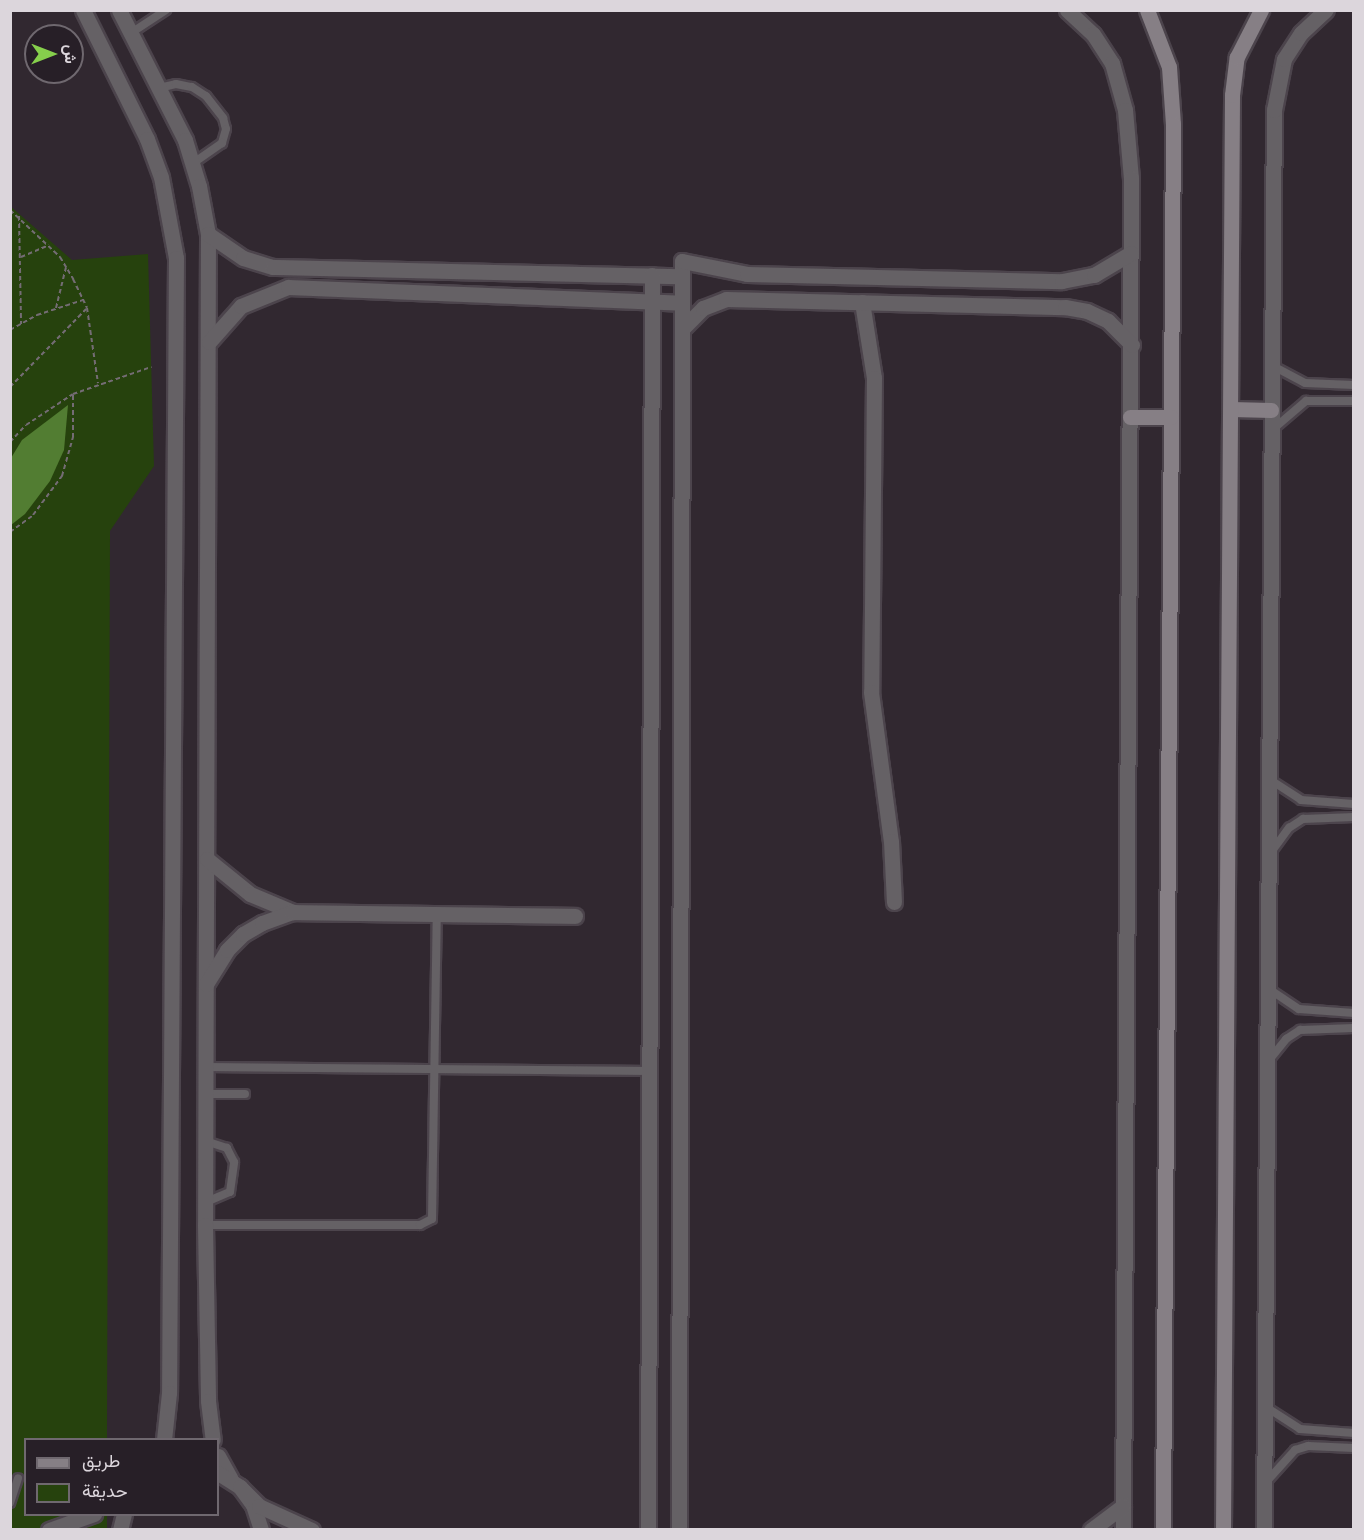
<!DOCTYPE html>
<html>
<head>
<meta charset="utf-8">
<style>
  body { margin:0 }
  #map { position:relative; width:1364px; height:1540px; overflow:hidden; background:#312830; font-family:"Space Grotesk",Vazirmatn,sans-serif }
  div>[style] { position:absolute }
  .green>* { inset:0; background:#26420d }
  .water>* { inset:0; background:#527d32 }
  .path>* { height:2px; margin-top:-1px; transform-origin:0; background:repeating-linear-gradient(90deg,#746c74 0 4.5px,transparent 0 7.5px) }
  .roads { filter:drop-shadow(2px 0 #4c444c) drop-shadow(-2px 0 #4c444c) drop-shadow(0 2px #4c444c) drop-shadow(0 -2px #4c444c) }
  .lane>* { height:8px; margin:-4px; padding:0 4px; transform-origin:4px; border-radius:4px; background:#656165 }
  .street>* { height:15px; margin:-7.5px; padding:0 7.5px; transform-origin:7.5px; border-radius:7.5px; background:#656165 }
  .secondary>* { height:15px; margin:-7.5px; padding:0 7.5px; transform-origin:7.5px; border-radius:7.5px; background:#867f85 }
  span { translate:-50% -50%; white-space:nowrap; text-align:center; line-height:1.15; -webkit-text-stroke:6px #271f27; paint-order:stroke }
  .frame { position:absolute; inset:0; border:12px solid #dcd6dc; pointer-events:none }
  .legend { position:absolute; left:24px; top:1438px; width:195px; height:78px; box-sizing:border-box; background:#271f27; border:2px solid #6f686f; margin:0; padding:8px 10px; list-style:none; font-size:18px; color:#dcd6dc }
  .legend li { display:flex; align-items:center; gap:12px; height:30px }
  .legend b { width:30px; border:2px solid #6f686f }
  .north { position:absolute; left:24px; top:24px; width:60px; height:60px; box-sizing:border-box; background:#271f27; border:2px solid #6f686f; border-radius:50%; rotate:90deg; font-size:16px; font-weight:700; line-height:24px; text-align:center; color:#dcd6dc }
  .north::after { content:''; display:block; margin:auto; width:21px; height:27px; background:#86cf4c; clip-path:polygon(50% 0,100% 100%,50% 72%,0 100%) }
</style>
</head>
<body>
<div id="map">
  <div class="green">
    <i style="clip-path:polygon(10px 206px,72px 260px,148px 254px,154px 466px,110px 531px,107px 1439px,26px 1440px,26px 1514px,107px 1515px,107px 1529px,11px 1529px)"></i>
  </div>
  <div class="water">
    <i style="clip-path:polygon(68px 405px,64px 450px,50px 481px,25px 514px,11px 525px,11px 458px,22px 440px)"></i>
  </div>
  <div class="path">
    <i style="left:10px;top:210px;width:69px;rotate:43.2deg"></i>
    <i style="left:60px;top:257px;width:26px;rotate:59deg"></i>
    <i style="left:73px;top:279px;width:32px;rotate:64deg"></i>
    <i style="left:87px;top:308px;width:76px;rotate:81.7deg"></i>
    <i style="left:19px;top:216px;width:108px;rotate:88.9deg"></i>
    <i style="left:21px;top:257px;width:30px;rotate:-23deg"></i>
    <i style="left:56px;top:308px;width:42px;rotate:-76.3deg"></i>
    <i style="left:10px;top:330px;width:31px;rotate:-29deg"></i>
    <i style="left:37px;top:315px;width:48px;rotate:-18.1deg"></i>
    <i style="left:10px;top:387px;width:109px;rotate:-45.7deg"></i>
    <i style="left:10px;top:442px;width:23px;rotate:-47deg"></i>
    <i style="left:26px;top:425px;width:56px;rotate:-33.4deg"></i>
    <i style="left:73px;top:394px;width:83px;rotate:-19.1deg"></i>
    <i style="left:10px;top:532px;width:29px;rotate:-36deg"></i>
    <i style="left:33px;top:515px;width:49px;rotate:-53.4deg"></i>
    <i style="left:62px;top:476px;width:41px;rotate:-74.2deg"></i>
    <i style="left:73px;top:437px;width:42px;rotate:-90deg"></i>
  </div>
  <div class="roads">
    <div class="lane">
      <i style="left:131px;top:33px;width:42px;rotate:-33.3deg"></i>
      <i style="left:159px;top:88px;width:17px;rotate:-13deg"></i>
      <i style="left:176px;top:84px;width:16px;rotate:11deg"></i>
      <i style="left:192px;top:87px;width:17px;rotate:33deg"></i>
      <i style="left:206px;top:96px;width:28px;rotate:52deg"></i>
      <i style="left:223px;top:118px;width:11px;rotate:75deg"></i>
      <i style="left:226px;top:129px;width:15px;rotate:106deg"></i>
      <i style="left:222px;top:143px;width:35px;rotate:145deg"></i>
      <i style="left:1271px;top:365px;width:38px;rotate:28deg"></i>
      <i style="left:1305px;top:383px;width:49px;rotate:2.3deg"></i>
      <i style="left:1272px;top:430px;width:45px;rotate:-40.5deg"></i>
      <i style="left:1306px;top:401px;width:48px"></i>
      <i style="left:1269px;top:779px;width:38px;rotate:33deg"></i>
      <i style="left:1301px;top:800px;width:53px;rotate:4.3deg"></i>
      <i style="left:1272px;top:851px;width:29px;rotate:-54deg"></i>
      <i style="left:1289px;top:828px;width:17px;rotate:-33deg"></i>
      <i style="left:1303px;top:819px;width:51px;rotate:-2.2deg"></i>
      <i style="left:1269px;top:989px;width:36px;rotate:34deg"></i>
      <i style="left:1299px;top:1009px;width:55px;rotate:4.2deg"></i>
      <i style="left:1270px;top:1059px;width:26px;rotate:-51deg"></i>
      <i style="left:1286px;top:1039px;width:17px;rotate:-33deg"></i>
      <i style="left:1300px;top:1030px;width:54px;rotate:-2.1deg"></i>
      <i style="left:207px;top:1067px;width:441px;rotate:0.5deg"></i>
      <i style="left:206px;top:1094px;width:39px"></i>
      <i style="left:206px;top:1202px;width:26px;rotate:-23deg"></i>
      <i style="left:230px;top:1192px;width:30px;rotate:-82deg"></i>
      <i style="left:234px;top:1162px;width:16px;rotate:-117deg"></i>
      <i style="left:227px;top:1148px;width:22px;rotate:-162deg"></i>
      <i style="left:205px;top:1225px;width:215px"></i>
      <i style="left:420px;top:1225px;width:13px;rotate:-27deg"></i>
      <i style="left:432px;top:1219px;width:305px;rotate:-89.1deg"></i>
      <i style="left:1266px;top:1407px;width:40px;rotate:32.9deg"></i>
      <i style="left:1300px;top:1429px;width:54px;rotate:4.2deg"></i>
      <i style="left:1267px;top:1481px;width:42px;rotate:-47.9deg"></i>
      <i style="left:1295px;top:1450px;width:14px;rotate:-17deg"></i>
      <i style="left:1308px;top:1446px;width:46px;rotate:2.5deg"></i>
      <i style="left:10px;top:1503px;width:26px;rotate:-72deg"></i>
    </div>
    <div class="street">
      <i style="left:83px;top:10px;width:144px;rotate:63.6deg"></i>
      <i style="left:147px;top:139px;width:40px;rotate:69.8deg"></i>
      <i style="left:161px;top:177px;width:82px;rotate:79.5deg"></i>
      <i style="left:176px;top:258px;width:1135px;rotate:90.35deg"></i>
      <i style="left:169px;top:1393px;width:47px;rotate:96.1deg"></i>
      <i style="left:119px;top:10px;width:146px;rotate:63.1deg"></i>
      <i style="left:185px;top:140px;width:48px;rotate:73.1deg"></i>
      <i style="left:199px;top:186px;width:49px;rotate:79.4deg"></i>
      <i style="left:208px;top:234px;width:991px;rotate:90.17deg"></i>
      <i style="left:205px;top:1225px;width:176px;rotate:89deg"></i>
      <i style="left:208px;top:1401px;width:39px;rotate:83deg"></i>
      <i style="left:1067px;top:10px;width:35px;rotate:43deg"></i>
      <i style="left:1093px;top:34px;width:35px;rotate:57deg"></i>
      <i style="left:1112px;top:63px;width:49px;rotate:74.5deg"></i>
      <i style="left:1125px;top:110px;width:68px;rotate:85deg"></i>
      <i style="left:1131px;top:178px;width:1352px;rotate:90.34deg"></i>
      <i style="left:208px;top:234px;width:42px;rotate:34.4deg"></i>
      <i style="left:243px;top:258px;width:31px;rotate:17deg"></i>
      <i style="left:273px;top:267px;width:409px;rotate:1.3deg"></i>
      <i style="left:862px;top:302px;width:77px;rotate:81deg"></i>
      <i style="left:874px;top:378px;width:314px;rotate:90.5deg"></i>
      <i style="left:871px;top:692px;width:150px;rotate:82.4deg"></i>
      <i style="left:891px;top:841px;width:61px;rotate:87.2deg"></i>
      <i style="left:682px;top:329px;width:30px;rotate:-45deg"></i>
      <i style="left:703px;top:308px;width:25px;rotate:-21deg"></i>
      <i style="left:726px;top:299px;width:339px;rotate:1.4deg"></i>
      <i style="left:1065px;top:307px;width:22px;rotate:10deg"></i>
      <i style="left:1087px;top:311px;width:23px;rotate:25deg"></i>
      <i style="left:1108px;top:321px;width:34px;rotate:45deg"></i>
      <i style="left:209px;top:342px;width:48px;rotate:-48.4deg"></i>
      <i style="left:241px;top:306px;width:51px;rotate:-22deg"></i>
      <i style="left:288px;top:287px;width:394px;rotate:2.3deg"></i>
      <i style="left:207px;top:859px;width:55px;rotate:39.1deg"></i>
      <i style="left:250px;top:894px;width:47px;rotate:22.7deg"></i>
      <i style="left:206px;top:984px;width:40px;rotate:-58deg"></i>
      <i style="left:227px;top:950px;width:23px;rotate:-45deg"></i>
      <i style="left:243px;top:934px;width:22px;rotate:-30deg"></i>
      <i style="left:262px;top:923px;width:33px;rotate:-20deg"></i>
      <i style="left:293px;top:912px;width:282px;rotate:0.8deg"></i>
      <i style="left:218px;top:1456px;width:26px;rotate:61deg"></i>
      <i style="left:218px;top:1473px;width:26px;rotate:32deg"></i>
      <i style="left:240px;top:1487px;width:22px;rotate:54deg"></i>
      <i style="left:253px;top:1505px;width:26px;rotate:72deg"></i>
      <i style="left:240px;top:1487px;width:27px;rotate:45deg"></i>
      <i style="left:259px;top:1506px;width:58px;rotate:24.4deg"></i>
      <i style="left:49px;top:1530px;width:48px;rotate:-19.6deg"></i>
      <i style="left:120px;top:1530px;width:16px;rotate:-76deg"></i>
      <i style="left:648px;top:1530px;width:1255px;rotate:-89.82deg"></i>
      <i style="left:679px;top:1530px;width:1269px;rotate:-89.86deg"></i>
      <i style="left:682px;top:261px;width:66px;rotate:11.3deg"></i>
      <i style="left:747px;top:274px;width:315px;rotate:1.3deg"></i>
      <i style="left:1062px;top:281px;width:33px;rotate:-11deg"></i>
      <i style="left:1094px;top:275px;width:43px;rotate:-30.7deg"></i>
      <i style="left:1091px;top:1530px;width:40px;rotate:-37deg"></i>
      <i style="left:1264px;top:1530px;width:1420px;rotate:-89.6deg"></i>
      <i style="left:1274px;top:110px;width:52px;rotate:-78.9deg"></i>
      <i style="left:1284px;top:59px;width:31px;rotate:-57deg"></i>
      <i style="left:1301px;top:33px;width:34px;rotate:-43deg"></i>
    </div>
    <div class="secondary">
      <i style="left:1147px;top:10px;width:61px;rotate:68.9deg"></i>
      <i style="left:1169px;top:67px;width:57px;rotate:86deg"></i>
      <i style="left:1173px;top:124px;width:1406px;rotate:90.41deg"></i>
      <i style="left:1231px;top:409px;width:40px;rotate:1.4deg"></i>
      <i style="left:1130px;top:417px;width:41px"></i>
      <i style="left:1223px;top:1530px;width:1435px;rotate:-89.64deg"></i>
      <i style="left:1232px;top:95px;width:38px;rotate:-83deg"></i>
      <i style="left:1237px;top:57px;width:53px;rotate:-62.9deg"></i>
    </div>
  </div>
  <div class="frame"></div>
  <ul class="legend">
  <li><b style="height:8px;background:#867f85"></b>طريق</li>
  <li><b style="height:16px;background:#26420d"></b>حديقة</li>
  </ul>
  <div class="north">ش</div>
</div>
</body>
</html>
